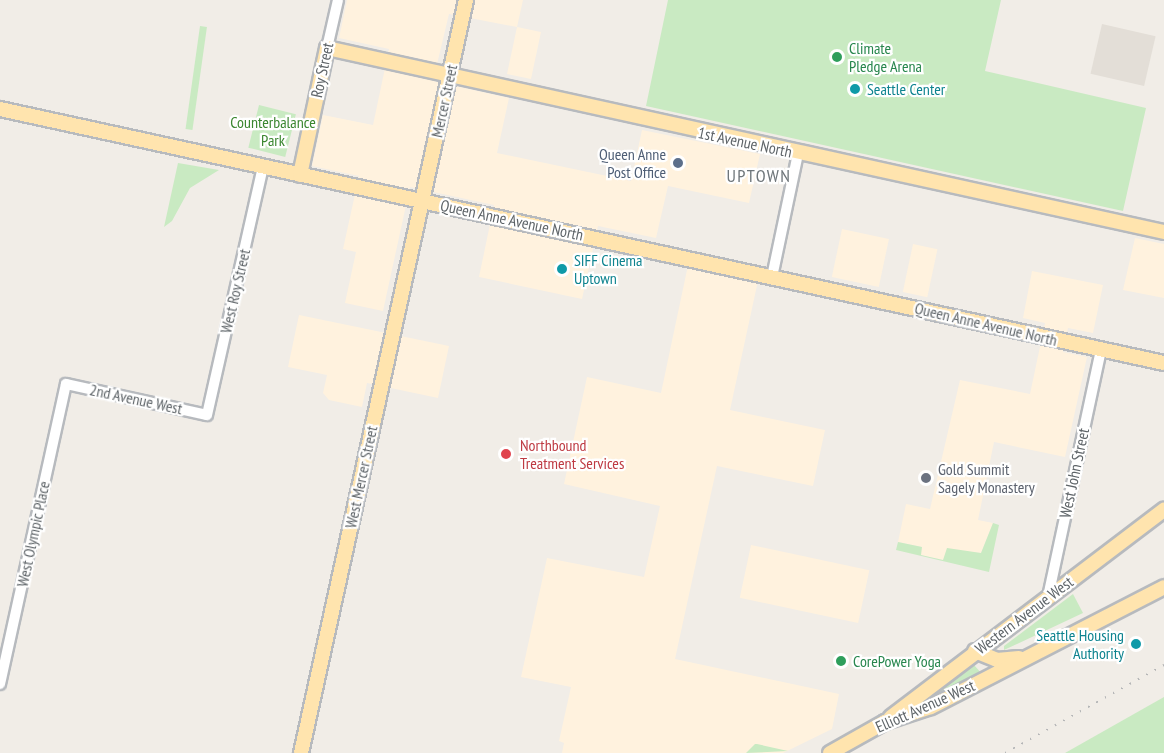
<!DOCTYPE html>
<html>
<head>
<meta charset="utf-8">
<style>
  body { margin:0 }
  #map { position:relative; width:1164px; height:753px; overflow:hidden; background:#f1ede7; font-family:"PT Sans Narrow",sans-serif }
  div>[style] { position:absolute }
  .commercial>* { inset:0; background:#fff2de; transform-origin:0 0 }
  .education>* { inset:0; background:#e3ded7; transform-origin:0 0 }
  .green>* { inset:0; background:#c9eac2; transform-origin:0 0 }
  .roads { filter:drop-shadow(2px 0 #b7babe) drop-shadow(-2px 0 #b7babe) drop-shadow(0 2px #b7babe) drop-shadow(0 -2px #b7babe) }
  .minor>* { height:10px; margin:-5px; padding:0 5px; transform-origin:5px; border-radius:5px; background:#fff }
  .major>* { height:14px; margin:-7px; padding:0 7px; transform-origin:7px; border-radius:7px; background:#ffe4ae }
  .rail>* { height:2px; margin-top:-1px; transform-origin:0; background:repeating-linear-gradient(90deg,#b5b6b7 0 1.5px,transparent 0 9.5px) }
  .dots>* { width:16px; height:16px; translate:-50% -50%; box-sizing:border-box; border:3px solid #fff; border-radius:50% }
  span { translate:-50% -50%; white-space:nowrap; text-align:center; line-height:1.15; -webkit-text-stroke:4.5px #fff; paint-order:stroke }
  .leisure-label { font-size:16px; color:#27864d }
  .left { translate:0 -50%; text-align:left }
  .street-label { font-size:16px; color:#5e6468 }
  .culture-label { font-size:16px; color:#0d838f }
  .right { translate:-100% -50%; text-align:right }
  .park-label { font-size:16px; color:#3a862f }
  .service-label { font-size:16px; color:#4e5e75 }
  .health-label { font-size:16px; color:#be3a42 }
  .worship-label { font-size:16px; color:#5b616d }
  .neighbourhood-label { font-size:18px; color:#6f767a; letter-spacing:1.5px }
</style>
</head>
<body>
<div id="map">
  <div class="commercial">
    <i style="clip-path:polygon(347px 0,523px 0,517px 27px,541px 32px,531px 79px,507px 74px,517px 27px,449px 14px,433px 81px,509px 98px,497px 153px,631px 181px,642px 130px,760px 154px,749px 203px,668px 186px,656px 238px,598px 226px,582px 299px,479px 277px,494px 205px,410px 187px,383px 311px,345px 303px,356px 252px,343px 249px,359px 176px,312px 166px,323px 115px,373px 125px,389px 49px,339px 38px)"></i>
    <i style="left:842px;top:229px;width:48px;height:49px;rotate:12deg"></i>
    <i style="clip-path:polygon(1135px 238px,1164px 244px,1164px 298px,1123px 290px)"></i>
    <i style="left:913px;top:244px;width:25px;height:49px;rotate:12deg"></i>
    <i style="clip-path:polygon(691px 251px,761px 267px,730px 410px,825px 430px,813px 486px,717px 466px,675px 659px,839px 694px,832px 729px,783px 753px,562px 753px,564px 743px,559px 741px,571px 687px,521px 677px,547px 558px,644px 577px,660px 506px,564px 484px,587px 377px,661px 393px)"></i>
    <i style="clip-path:polygon(1032px 271px,1103px 285px,1093px 333px,1068px 328px,1063px 352px,1087px 357px,1065px 457px,994px 442px,978px 520px,993px 523px,981px 553px,967px 552px,944px 560px,920px 555px,922px 547px,898px 542px,906px 504px,930px 509px,960px 380px,1030px 394px,1045px 323px,1023px 318px)"></i>
    <i style="clip-path:polygon(299px 315px,449px 346px,438px 398px,367px 383px,362px 407px,329px 400px,323px 393px,327px 375px,288px 367px)"></i>
    <i style="left:751px;top:545px;width:121px;height:54px;rotate:12deg"></i>
  </div>
  <div class="education">
    <i style="left:1102px;top:24px;width:55px;height:51px;rotate:13deg"></i>
  </div>
  <div class="green">
    <i style="clip-path:polygon(668px 0,1001px 0,985px 71px,1146px 108px,1123px 211px,646px 106px)"></i>
    <i style="left:200px;top:26px;width:7px;height:104px;rotate:8deg"></i>
    <i style="left:259px;top:105px;width:38px;height:44px;rotate:14deg"></i>
    <i style="clip-path:polygon(178px 163px,219px 170px,190px 188px,172px 221px,164px 227px)"></i>
    <i style="clip-path:polygon(993px 523px,999px 525px,989px 572px,896px 550px,898px 542px,922px 547px,921px 555px,943px 560px,947px 548px,981px 553px)"></i>
    <i style="clip-path:polygon(1073px 594px,1083px 613px,1004px 650px,1004px 646px)"></i>
    <i style="clip-path:polygon(974px 665px,983px 675px,933px 698px,932px 696px)"></i>
    <i style="clip-path:polygon(1164px 697px,1164px 753px,1065px 753px)"></i>
    <i style="clip-path:polygon(755px 744px,757px 744px,788px 751px,746px 753px)"></i>
  </div>
  <div class="roads">
    <div class="minor">
      <i style="left:327px;top:48px;width:49px;rotate:-77.1deg"></i>
      <i style="left:772px;top:277px;width:126px;rotate:-78.1deg"></i>
      <i style="left:1048px;top:597px;width:253px;rotate:-77.9deg"></i>
      <i style="left:0;top:684px;width:307px;rotate:-77.6deg"></i>
      <i style="left:66px;top:384px;width:144px;rotate:12.4deg"></i>
      <i style="left:207px;top:415px;width:254px;rotate:-77.3deg"></i>
    </div>
    <div class="major">
      <i style="left:0;top:109px;width:1191px;rotate:12.31deg"></i>
      <i style="left:300px;top:175px;width:130px;rotate:-78deg"></i>
      <i style="left:327px;top:48px;width:857px;rotate:12.4deg"></i>
      <i style="left:975px;top:651px;width:24px;rotate:22deg"></i>
      <i style="left:997px;top:660px;width:22px;rotate:-5deg"></i>
      <i style="left:891px;top:717px;width:343px;rotate:-37.2deg"></i>
      <i style="left:301px;top:753px;width:771px;rotate:-77.64deg"></i>
      <i style="left:830px;top:753px;width:63px;rotate:-29.4deg"></i>
      <i style="left:885px;top:722px;width:48px;rotate:-18.1deg"></i>
      <i style="left:931px;top:707px;width:262px;rotate:-27.2deg"></i>
    </div>
  </div>
  <div class="rail">
    <i style="left:1005px;top:753px;width:182px;rotate:-29deg"></i>
  </div>
  <div class="dots">
    <i style="left:837px;top:57px;background:#2e9e5b"></i>
    <i style="left:855px;top:89px;background:#0f9aa8"></i>
    <i style="left:678px;top:163px;background:#5c6f8a"></i>
    <i style="left:562px;top:269px;background:#0f9aa8"></i>
    <i style="left:506px;top:454px;background:#e0444e"></i>
    <i style="left:926px;top:478px;background:#6b7280"></i>
    <i style="left:1136px;top:644px;background:#0f9aa8"></i>
    <i style="left:841px;top:661px;background:#2e9e5b"></i>
  </div>
  <div class="leisure-label">
    <span class="left" style="left:849px;top:57px">Climate<br>Pledge Arena</span>
    <span class="left" style="left:853px;top:661px">CorePower Yoga</span>
  </div>
  <div class="street-label">
    <span style="left:322px;top:70px;rotate:-78deg">Roy Street</span>
    <span style="left:444px;top:101px;rotate:-78deg">Mercer Street</span>
    <span style="left:745px;top:142px;rotate:12deg">1st Avenue North</span>
    <span style="left:512px;top:220px;rotate:12deg">Queen Anne Avenue North</span>
    <span style="left:235px;top:291px;rotate:-77deg">West Roy Street</span>
    <span style="left:986px;top:324px;rotate:13deg">Queen Anne Avenue North</span>
    <span style="left:136px;top:399px;rotate:12deg">2nd Avenue West</span>
    <span style="left:1074px;top:473px;rotate:-78deg">West John Street</span>
    <span style="left:361px;top:477px;rotate:-78deg">West Mercer Street</span>
    <span style="left:33px;top:534px;rotate:-78deg">West Olympic Place</span>
    <span style="left:1024px;top:615px;rotate:-37deg">Western Avenue West</span>
    <span style="left:925px;top:706px;rotate:-24deg">Elliott Avenue West</span>
  </div>
  <div class="culture-label">
    <span class="left" style="left:867px;top:89px">Seattle Center</span>
    <span class="left" style="left:574px;top:269px">SIFF Cinema<br>Uptown</span>
    <span class="right" style="left:1124px;top:644px">Seattle Housing<br>Authority</span>
  </div>
  <div class="park-label">
    <span style="left:273px;top:131px">Counterbalance<br>Park</span>
  </div>
  <div class="service-label">
    <span class="right" style="left:666px;top:163px">Queen Anne<br>Post Office</span>
  </div>
  <div class="health-label">
    <span class="left" style="left:520px;top:454px">Northbound<br>Treatment Services</span>
  </div>
  <div class="worship-label">
    <span class="left" style="left:938px;top:478px">Gold Summit<br>Sagely Monastery</span>
  </div>
  <div class="neighbourhood-label">
    <span style="left:759px;top:176px">UPTOWN</span>
  </div>
</div>
</body>
</html>
